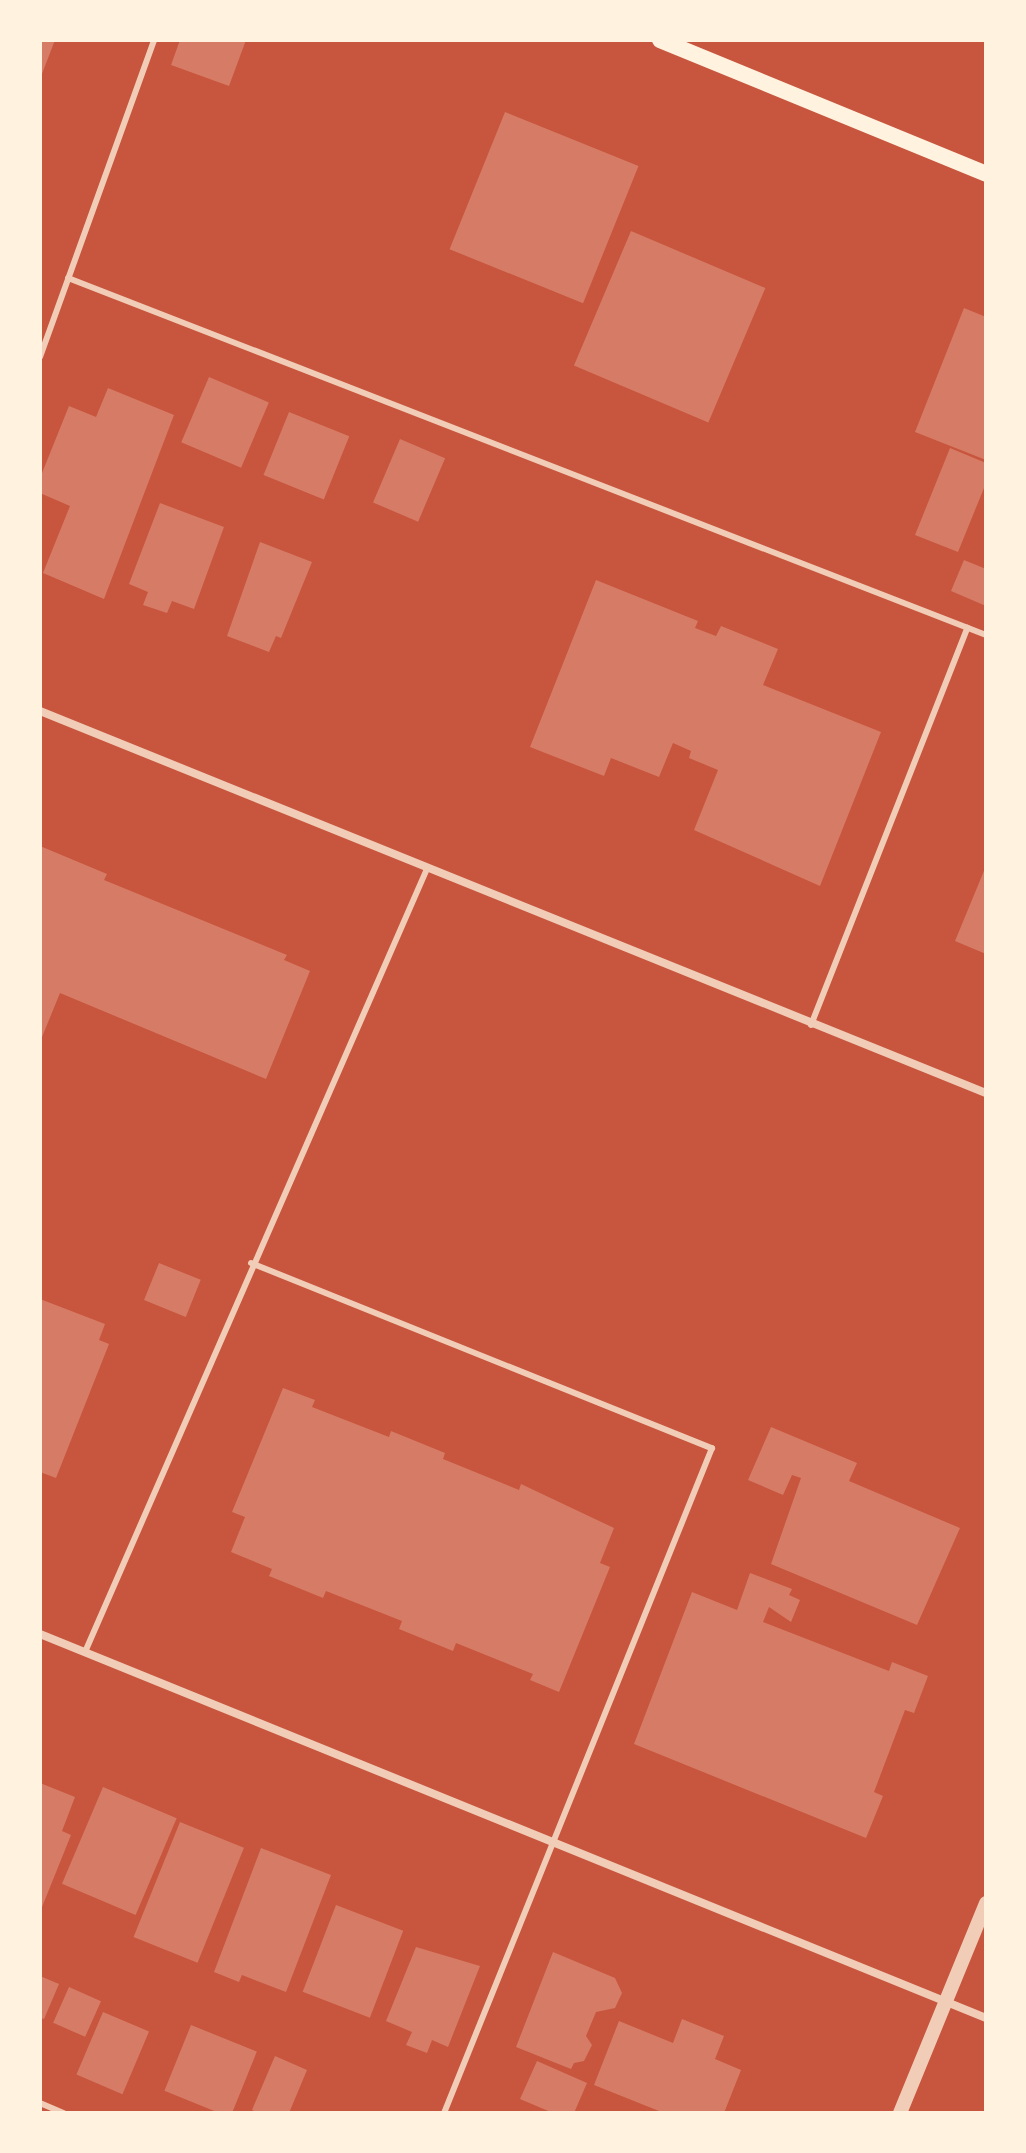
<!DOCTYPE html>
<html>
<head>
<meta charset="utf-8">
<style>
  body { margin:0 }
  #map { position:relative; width:1026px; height:2153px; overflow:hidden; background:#c8553d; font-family:Raleway,sans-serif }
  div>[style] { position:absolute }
  .building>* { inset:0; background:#d67c66; transform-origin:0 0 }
  .service>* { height:6px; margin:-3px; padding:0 3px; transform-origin:3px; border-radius:3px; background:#f1ccb7 }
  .minor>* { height:8px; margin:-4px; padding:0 4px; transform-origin:4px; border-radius:4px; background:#f1ccb7 }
  .tertiary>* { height:14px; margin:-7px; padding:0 7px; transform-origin:7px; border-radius:7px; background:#f1ccb7 }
  .secondary>* { height:16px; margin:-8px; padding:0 8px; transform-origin:8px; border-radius:8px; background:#fff3e0 }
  span { translate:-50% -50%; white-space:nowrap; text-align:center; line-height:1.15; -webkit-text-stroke:8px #fff3e0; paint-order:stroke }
  .frame { position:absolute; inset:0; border:42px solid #fff3e0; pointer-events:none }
</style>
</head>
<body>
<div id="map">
  <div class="building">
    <i style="clip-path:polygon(40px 40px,55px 40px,40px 79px)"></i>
    <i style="clip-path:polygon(180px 40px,246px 40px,229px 86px,171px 65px)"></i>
    <i style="left:505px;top:112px;width:144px;height:148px;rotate:22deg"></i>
    <i style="left:631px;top:231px;width:146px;height:146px;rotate:23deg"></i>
    <i style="clip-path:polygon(964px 308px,986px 317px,986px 460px,915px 432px)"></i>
    <i style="left:209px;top:377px;width:65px;height:71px;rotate:23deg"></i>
    <i style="clip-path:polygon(108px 388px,174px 415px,104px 599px,43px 573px,70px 506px,40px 493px,40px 478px,69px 406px,96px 417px)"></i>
    <i style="left:289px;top:412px;width:65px;height:68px;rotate:22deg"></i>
    <i style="left:400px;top:439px;width:49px;height:69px;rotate:23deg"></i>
    <i style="clip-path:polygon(950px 448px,986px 463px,986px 483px,958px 552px,915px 535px)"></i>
    <i style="clip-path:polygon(160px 503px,224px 527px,194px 609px,172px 601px,167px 613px,143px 605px,148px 592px,129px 584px)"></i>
    <i style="clip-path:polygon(260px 542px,312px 562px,281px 638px,276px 636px,269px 652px,227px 636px)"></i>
    <i style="clip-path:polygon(964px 560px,986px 569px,986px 606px,951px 591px)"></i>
    <i style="clip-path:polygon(596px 580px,698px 621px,695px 628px,716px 636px,721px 626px,778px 649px,763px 685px,881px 732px,820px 886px,694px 830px,718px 770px,689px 758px,691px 751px,673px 743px,659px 777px,611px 758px,604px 776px,530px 747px)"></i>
    <i style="clip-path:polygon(40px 846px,107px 874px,104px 880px,287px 955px,284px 960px,310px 971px,266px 1079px,60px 993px,40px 1042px)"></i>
    <i style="clip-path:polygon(986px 866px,986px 954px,955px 941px)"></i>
    <i style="left:159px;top:1263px;width:45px;height:40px;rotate:22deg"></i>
    <i style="clip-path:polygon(40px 1299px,105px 1324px,99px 1340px,109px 1344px,56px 1478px,40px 1472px)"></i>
    <i style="clip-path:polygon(283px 1388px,315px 1400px,312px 1407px,389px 1437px,391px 1431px,445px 1453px,443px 1459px,519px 1490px,521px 1484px,614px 1528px,600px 1563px,610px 1567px,559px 1692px,530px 1680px,533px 1674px,456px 1643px,453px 1651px,399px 1629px,402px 1621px,326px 1591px,323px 1598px,269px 1576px,272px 1569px,231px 1552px,245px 1517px,232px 1512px)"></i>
    <i style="clip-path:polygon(771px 1427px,857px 1463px,849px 1481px,960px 1528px,917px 1625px,771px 1564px,801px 1478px,792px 1475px,783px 1495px,748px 1480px)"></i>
    <i style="clip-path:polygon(750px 1573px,792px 1589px,789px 1595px,800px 1600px,791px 1622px,769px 1607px,763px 1622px,889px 1671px,892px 1662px,928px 1676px,914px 1713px,905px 1710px,874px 1792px,883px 1796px,866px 1838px,634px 1744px,692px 1592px,737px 1610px)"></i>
    <i style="clip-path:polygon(40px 1783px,75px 1797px,62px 1831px,71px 1835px,40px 1912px)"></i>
    <i style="left:103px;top:1787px;width:80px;height:105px;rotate:23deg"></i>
    <i style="left:180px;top:1822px;width:69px;height:124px;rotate:22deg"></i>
    <i style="clip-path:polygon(261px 1848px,331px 1875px,286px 1992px,242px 1975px,239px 1982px,214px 1972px)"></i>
    <i style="left:336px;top:1905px;width:72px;height:93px;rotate:21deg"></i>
    <i style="clip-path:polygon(416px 1947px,480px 1966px,448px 2047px,432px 2040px,427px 2053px,406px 2045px,412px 2032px,386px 2021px)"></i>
    <i style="clip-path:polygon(553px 1952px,615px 1978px,622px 1993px,615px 2008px,596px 2012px,586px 2036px,592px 2045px,584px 2061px,574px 2063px,571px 2069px,516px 2047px)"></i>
    <i style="clip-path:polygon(40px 1976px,59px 1984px,44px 2019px,40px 2018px)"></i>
    <i style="left:69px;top:1987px;width:35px;height:39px;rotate:24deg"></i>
    <i style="left:103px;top:2012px;width:50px;height:68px;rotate:23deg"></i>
    <i style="clip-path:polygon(682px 2019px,724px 2036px,715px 2059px,741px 2070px,724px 2113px,664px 2113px,594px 2085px,619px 2021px,673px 2043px)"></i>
    <i style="left:191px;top:2025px;width:71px;height:71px;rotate:22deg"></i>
    <i style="clip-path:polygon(275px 2056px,307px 2070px,289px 2113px,259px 2113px,252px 2110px)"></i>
    <i style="clip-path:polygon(537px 2061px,587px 2083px,574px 2113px,553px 2113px,520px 2099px)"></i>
  </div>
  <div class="service">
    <i style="left:68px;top:278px;width:985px;rotate:21.25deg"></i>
    <i style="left:40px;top:357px;width:337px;rotate:-70.2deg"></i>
    <i style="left:811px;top:1025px;width:427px;rotate:-68.5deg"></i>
    <i style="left:251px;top:1263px;width:497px;rotate:21.9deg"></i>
    <i style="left:712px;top:1448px;width:717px;rotate:111.95deg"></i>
    <i style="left:85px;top:1652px;width:854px;rotate:-66.41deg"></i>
    <i style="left:40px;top:2103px;width:26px;rotate:23deg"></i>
  </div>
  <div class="minor">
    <i style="left:40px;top:711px;width:1020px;rotate:21.99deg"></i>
    <i style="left:40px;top:1634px;width:1021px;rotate:22.09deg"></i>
  </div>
  <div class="tertiary">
    <i style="left:900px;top:2113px;width:227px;rotate:-67.7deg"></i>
  </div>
  <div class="secondary">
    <i style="left:660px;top:40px;width:352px;rotate:22.3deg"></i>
  </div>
  <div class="frame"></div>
</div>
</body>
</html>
